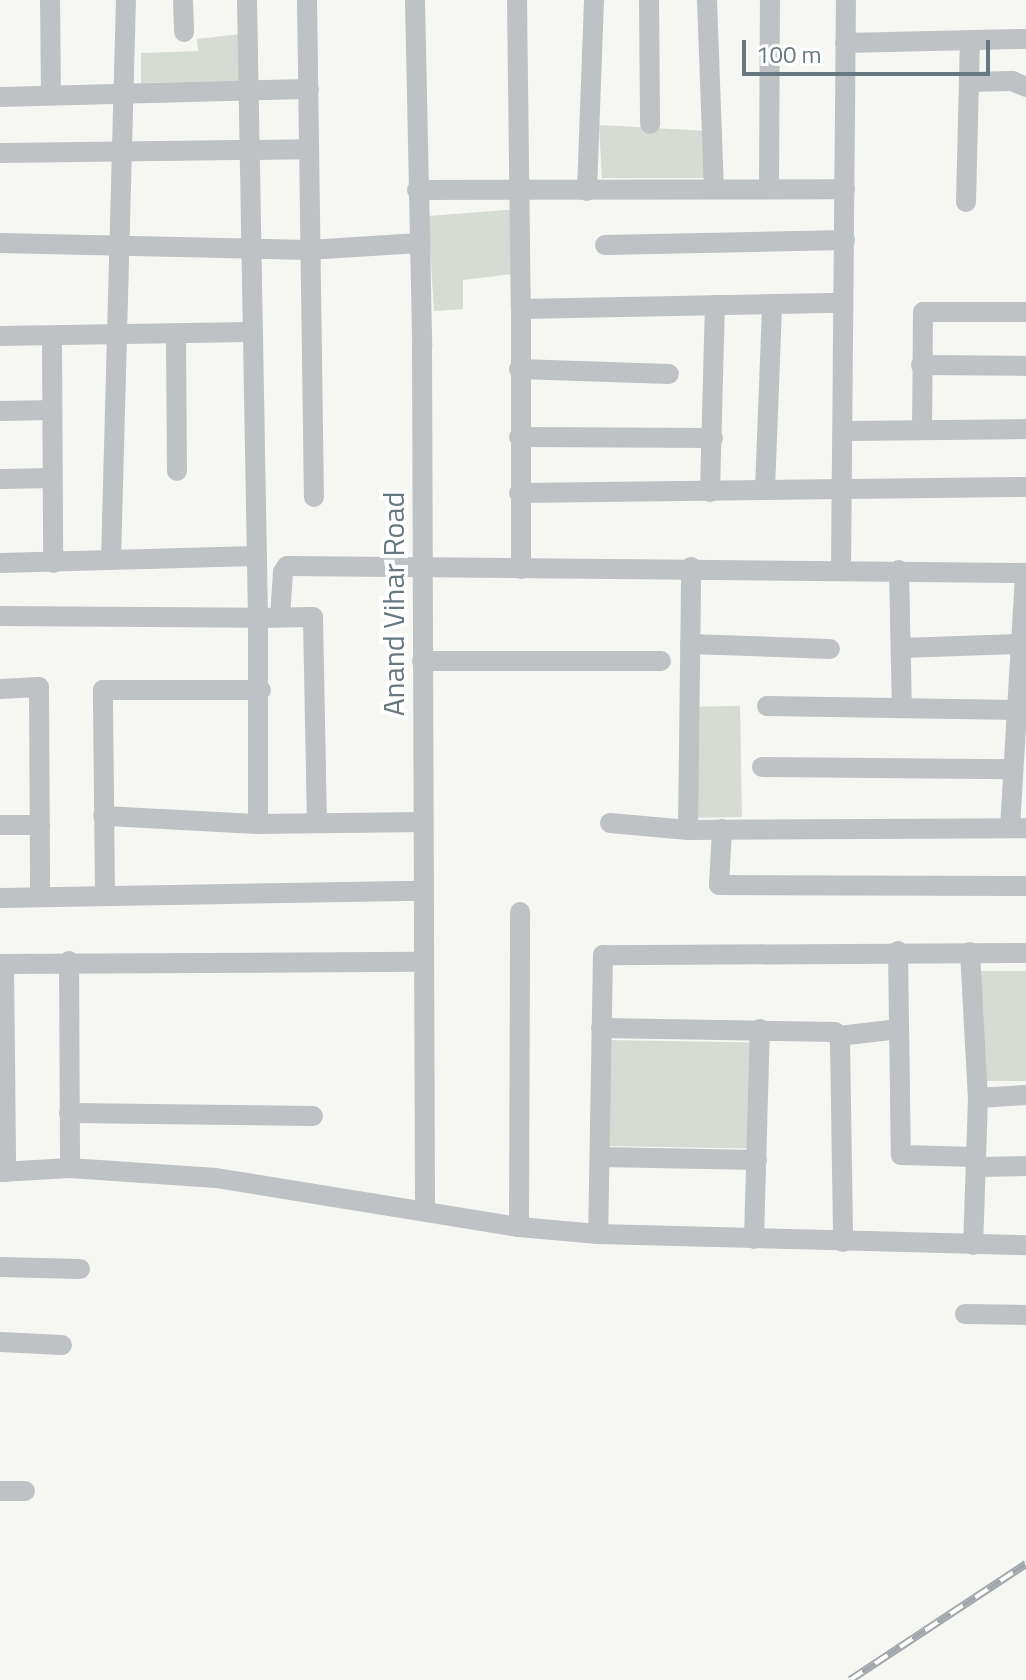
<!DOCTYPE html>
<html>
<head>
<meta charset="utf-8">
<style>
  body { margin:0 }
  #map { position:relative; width:1026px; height:1680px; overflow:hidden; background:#f6f6f3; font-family:"Titillium Web",sans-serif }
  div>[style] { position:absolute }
  .green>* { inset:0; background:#d6dbd3; transform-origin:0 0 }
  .minor>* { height:20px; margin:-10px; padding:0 10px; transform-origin:10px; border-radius:10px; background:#bec2c5 }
  .rail>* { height:8px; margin-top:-4px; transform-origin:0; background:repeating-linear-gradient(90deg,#fff 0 15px,#a0a6aa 0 30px); box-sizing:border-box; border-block:2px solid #a0a6aa }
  span { translate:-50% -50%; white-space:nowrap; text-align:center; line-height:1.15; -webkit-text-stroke:8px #fff; paint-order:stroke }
  .street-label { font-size:30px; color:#687881 }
  .scale { position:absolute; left:742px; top:40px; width:248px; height:36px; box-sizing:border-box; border:4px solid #687881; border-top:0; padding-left:10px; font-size:24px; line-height:28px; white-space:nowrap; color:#687881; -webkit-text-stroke:6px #fff; paint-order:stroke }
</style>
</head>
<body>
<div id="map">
  <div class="green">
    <i style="clip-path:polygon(240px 34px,239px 81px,141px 83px,141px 53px,198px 51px,197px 39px)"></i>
    <i style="clip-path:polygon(599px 125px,707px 131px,705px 178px,602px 178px)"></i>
    <i style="clip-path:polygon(519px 209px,520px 273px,463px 280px,463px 309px,434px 311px,428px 216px)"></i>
    <i style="left:740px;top:706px;width:111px;height:48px;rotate:89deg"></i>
    <i style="left:1026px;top:971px;width:110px;height:46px;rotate:90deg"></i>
    <i style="left:606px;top:1040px;width:149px;height:106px;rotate:1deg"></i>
  </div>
  <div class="minor">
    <i style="left:50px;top:0;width:95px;rotate:89.4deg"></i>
    <i style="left:183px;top:0;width:32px;rotate:88deg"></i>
    <i style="left:247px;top:0;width:618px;rotate:88.98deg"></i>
    <i style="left:258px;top:618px;width:55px;rotate:-1deg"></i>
    <i style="left:313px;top:617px;width:206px;rotate:88.9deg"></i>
    <i style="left:307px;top:0;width:497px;rotate:89.2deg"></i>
    <i style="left:415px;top:0;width:347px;rotate:88.8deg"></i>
    <i style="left:422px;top:347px;width:862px;rotate:89.8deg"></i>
    <i style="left:517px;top:0;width:309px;rotate:89.3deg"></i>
    <i style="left:649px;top:0;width:124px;rotate:89.5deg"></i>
    <i style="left:707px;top:0;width:189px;rotate:87.9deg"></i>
    <i style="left:845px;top:43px;width:181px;rotate:-1.3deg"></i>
    <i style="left:969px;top:82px;width:43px;rotate:-1.3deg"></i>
    <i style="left:1012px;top:81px;width:15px;rotate:23deg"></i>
    <i style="left:0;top:97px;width:309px;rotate:-1.5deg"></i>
    <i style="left:0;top:153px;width:309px;rotate:-0.7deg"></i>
    <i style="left:769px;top:185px;width:185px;rotate:-89.7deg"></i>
    <i style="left:417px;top:190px;width:428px;rotate:-0.1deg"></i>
    <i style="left:587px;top:191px;width:191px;rotate:-87.9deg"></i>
    <i style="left:966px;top:202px;width:162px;rotate:-88.6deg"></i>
    <i style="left:0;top:243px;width:308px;rotate:1.3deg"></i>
    <i style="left:308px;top:250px;width:111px;rotate:-3.6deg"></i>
    <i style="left:605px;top:245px;width:240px;rotate:-1.2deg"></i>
    <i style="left:176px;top:334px;width:137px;rotate:89.6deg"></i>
    <i style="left:0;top:336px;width:249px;rotate:-0.9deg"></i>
    <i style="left:52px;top:337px;width:226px;rotate:89.7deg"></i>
    <i style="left:921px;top:365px;width:105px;rotate:0.5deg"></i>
    <i style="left:519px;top:369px;width:150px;rotate:1.9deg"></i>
    <i style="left:0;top:411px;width:51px;rotate:-1.1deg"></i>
    <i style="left:922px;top:430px;width:118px;rotate:-89.5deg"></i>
    <i style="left:923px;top:312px;width:103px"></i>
    <i style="left:844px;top:431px;width:182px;rotate:-0.6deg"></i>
    <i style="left:519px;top:437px;width:194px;rotate:0.3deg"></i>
    <i style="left:0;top:479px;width:52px;rotate:-1.1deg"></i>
    <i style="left:765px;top:490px;width:186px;rotate:-87.8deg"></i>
    <i style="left:710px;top:492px;width:187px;rotate:-88.5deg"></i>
    <i style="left:519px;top:493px;width:507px;rotate:-0.68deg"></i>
    <i style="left:111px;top:560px;width:560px;rotate:-88.47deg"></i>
    <i style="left:0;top:563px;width:255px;rotate:-1.6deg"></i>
    <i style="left:521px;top:569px;width:260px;rotate:-90deg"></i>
    <i style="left:521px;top:309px;width:322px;rotate:-1.1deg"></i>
    <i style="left:841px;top:569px;width:569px;rotate:-89.5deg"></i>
    <i style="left:899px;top:570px;width:138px;rotate:88.8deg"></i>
    <i style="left:0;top:616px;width:258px;rotate:0.4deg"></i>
    <i style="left:258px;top:618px;width:206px;rotate:90deg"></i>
    <i style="left:258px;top:824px;width:155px;rotate:-177deg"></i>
    <i style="left:280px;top:617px;width:45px;rotate:-86.2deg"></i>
    <i style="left:283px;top:572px;width:7px;rotate:-56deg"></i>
    <i style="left:287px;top:566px;width:739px;rotate:0.54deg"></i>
    <i style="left:690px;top:644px;width:140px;rotate:2deg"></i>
    <i style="left:901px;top:648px;width:120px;rotate:-1.9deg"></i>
    <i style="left:422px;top:661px;width:239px"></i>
    <i style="left:0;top:689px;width:39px;rotate:-3deg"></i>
    <i style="left:39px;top:687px;width:209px;rotate:89.7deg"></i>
    <i style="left:767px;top:706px;width:250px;rotate:0.9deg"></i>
    <i style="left:762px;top:767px;width:251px;rotate:0.5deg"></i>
    <i style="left:610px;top:823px;width:78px;rotate:5.1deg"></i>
    <i style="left:688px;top:830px;width:338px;rotate:-0.3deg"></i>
    <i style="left:258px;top:824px;width:165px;rotate:-0.7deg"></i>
    <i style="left:0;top:825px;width:40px"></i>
    <i style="left:1010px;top:828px;width:255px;rotate:-86.6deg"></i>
    <i style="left:722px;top:829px;width:56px;rotate:93.1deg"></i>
    <i style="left:719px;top:885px;width:307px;rotate:0.2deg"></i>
    <i style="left:688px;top:830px;width:263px;rotate:-89.3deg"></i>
    <i style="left:105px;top:894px;width:204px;rotate:-90.6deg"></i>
    <i style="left:103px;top:690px;width:158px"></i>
    <i style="left:0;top:898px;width:422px;rotate:-1deg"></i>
    <i style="left:898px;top:951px;width:204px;rotate:89.2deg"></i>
    <i style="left:901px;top:1155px;width:74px;rotate:1.5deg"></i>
    <i style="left:970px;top:952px;width:146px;rotate:86.9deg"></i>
    <i style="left:978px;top:1098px;width:147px;rotate:91.9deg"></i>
    <i style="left:1026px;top:953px;width:423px;rotate:179.7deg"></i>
    <i style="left:603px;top:955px;width:279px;rotate:91deg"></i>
    <i style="left:598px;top:1234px;width:428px;rotate:1.5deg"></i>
    <i style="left:69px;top:961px;width:207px;rotate:89.7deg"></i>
    <i style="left:0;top:964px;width:421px;rotate:-0.3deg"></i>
    <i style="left:4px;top:964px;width:208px;rotate:89.4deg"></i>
    <i style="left:601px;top:1028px;width:234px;rotate:1deg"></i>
    <i style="left:835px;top:1032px;width:10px;rotate:61deg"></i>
    <i style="left:840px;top:1041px;width:201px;rotate:89.1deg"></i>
    <i style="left:839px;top:1036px;width:60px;rotate:-6.7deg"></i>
    <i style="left:978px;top:1098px;width:48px;rotate:-3.6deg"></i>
    <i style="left:69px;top:1113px;width:244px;rotate:0.7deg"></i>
    <i style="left:601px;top:1157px;width:156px;rotate:1.1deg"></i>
    <i style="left:977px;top:1167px;width:49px;rotate:-1.2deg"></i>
    <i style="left:0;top:1172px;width:70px;rotate:-3.3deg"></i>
    <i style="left:70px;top:1168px;width:146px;rotate:3.9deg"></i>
    <i style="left:216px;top:1178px;width:307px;rotate:9.2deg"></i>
    <i style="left:519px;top:1227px;width:79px;rotate:5.1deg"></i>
    <i style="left:519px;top:1227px;width:315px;rotate:-89.8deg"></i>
    <i style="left:754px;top:1239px;width:210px;rotate:-88.4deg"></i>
    <i style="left:0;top:1267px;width:80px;rotate:1.4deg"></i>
    <i style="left:965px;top:1314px;width:61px;rotate:0.9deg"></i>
    <i style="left:0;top:1342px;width:62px;rotate:2.8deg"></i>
    <i style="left:0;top:1491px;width:25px"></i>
  </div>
  <div class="rail">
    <i style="left:850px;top:1680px;width:211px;rotate:-33.4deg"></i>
  </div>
  <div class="street-label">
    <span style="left:393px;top:604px;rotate:-90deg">Anand Vihar Road</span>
  </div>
  <div class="scale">100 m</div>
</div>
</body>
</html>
